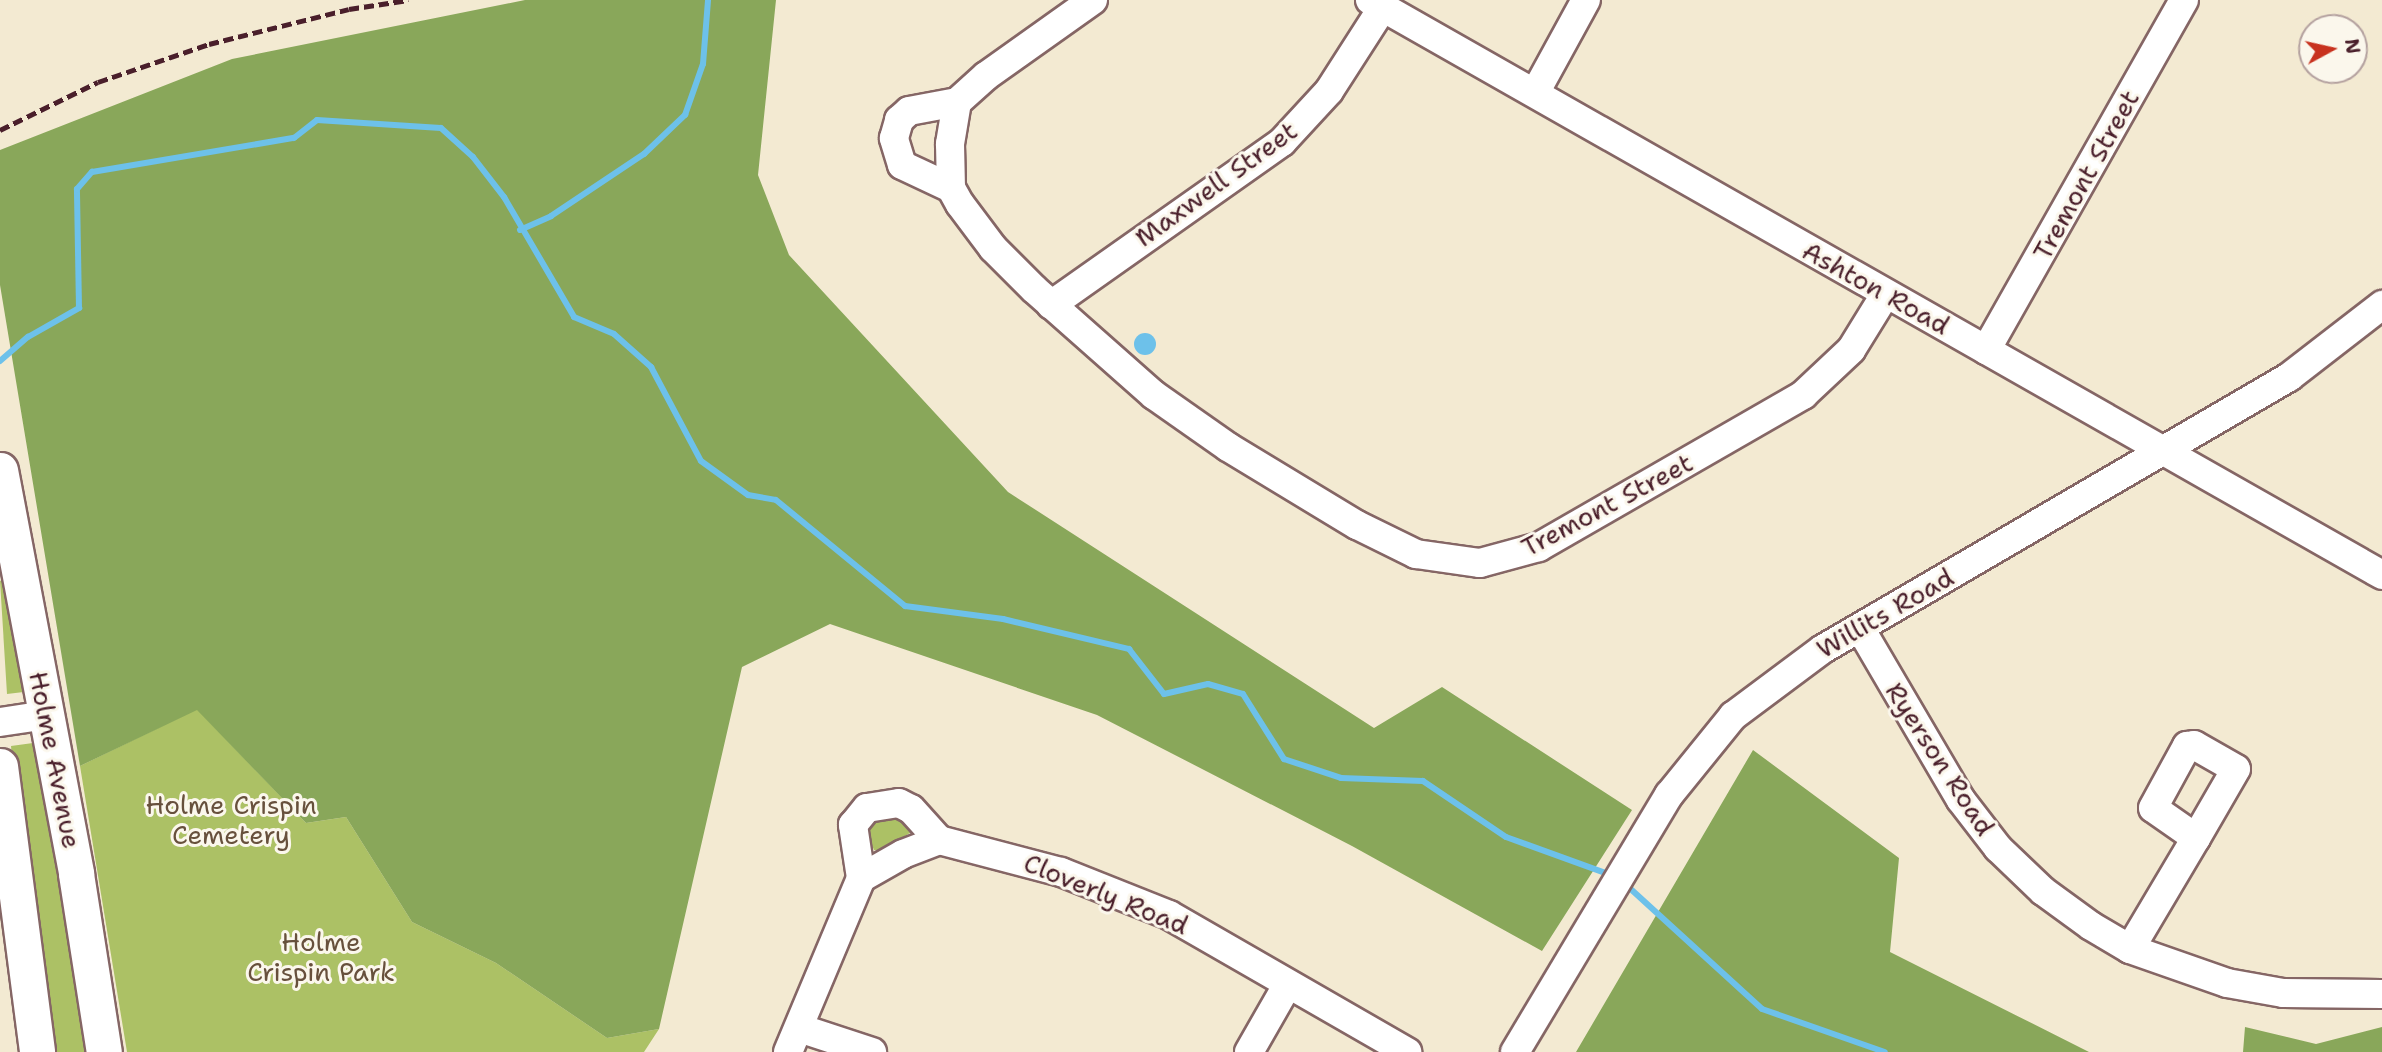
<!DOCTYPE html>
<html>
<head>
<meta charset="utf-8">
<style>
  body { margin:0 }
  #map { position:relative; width:2382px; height:1052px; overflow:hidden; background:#f3ead2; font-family:"Shantell Sans",sans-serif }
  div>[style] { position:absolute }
  .green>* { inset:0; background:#acc165 }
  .forest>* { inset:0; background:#89a75a }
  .water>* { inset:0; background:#6dc1ea }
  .round { border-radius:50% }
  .stream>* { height:6px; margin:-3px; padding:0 3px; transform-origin:3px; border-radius:3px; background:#6dc1ea }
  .roads { filter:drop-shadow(2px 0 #856665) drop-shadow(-2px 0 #856665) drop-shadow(0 2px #856665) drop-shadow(0 -2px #856665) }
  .minor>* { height:28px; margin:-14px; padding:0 14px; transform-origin:14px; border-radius:14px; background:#fff }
  .major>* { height:35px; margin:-17.5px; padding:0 17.5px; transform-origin:17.5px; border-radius:17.5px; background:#fff }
  .rail>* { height:5px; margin-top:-2.5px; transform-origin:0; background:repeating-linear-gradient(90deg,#4a1f2b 0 10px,transparent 0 15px) }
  span { translate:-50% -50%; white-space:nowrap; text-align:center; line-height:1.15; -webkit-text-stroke:6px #fbf7ec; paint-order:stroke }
  .street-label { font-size:26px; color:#4a1f2b }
  .park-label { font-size:26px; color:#67503c }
  .north { position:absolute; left:2298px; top:14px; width:70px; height:70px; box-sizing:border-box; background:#fbf7ec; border:2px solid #b4a19f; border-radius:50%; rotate:82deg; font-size:19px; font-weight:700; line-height:28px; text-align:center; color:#4a1f2b }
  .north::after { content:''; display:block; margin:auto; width:24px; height:32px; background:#c8321e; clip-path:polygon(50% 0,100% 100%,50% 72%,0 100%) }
</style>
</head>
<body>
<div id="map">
  <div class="green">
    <i style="clip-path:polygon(11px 575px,32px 691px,7px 694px,0 581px)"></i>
    <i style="clip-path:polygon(197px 709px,306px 823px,346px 817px,412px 922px,496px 963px,607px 1038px,659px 1029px,644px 1052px,127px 1052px,80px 766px)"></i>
    <i style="clip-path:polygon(33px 743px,49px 832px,69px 886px,92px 1052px,46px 1052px,28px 927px,11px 746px)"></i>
    <i style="clip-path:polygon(893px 810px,913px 831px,883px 850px,874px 850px,868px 836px,870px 823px)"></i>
  </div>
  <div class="forest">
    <i style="clip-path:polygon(525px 0,776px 0,758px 175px,789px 255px,1008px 492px,1374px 728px,1442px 687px,1632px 810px,1542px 951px,1352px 846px,1097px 715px,830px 624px,742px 667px,659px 1029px,607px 1038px,496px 963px,412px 922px,346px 817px,306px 823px,197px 710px,80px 766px,0 285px,0 150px,232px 59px)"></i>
    <i style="clip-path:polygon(1753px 750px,1899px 858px,1890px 952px,2089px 1052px,1576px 1052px)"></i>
    <i style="clip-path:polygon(2245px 1027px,2316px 1044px,2382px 1027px,2382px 1052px,2243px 1052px)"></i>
  </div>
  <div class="water">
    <i class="round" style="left:1134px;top:333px;width:22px;height:22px"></i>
  </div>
  <div class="stream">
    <i style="left:520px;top:230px;width:34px;rotate:-24deg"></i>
    <i style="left:551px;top:216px;width:112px;rotate:-33.7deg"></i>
    <i style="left:644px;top:154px;width:57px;rotate:-43.6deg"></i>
    <i style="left:685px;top:115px;width:54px;rotate:-70.6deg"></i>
    <i style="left:703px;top:64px;width:64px;rotate:-85.5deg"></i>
    <i style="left:0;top:361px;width:37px;rotate:-41deg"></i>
    <i style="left:28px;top:337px;width:59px;rotate:-29.6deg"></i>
    <i style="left:79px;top:308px;width:119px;rotate:-91deg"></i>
    <i style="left:77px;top:189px;width:23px;rotate:-49deg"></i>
    <i style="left:92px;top:172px;width:205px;rotate:-9.6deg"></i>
    <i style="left:294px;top:138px;width:29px;rotate:-38deg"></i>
    <i style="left:317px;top:120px;width:124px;rotate:3.7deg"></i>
    <i style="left:441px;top:128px;width:43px;rotate:42.2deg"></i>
    <i style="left:473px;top:157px;width:51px;rotate:52.2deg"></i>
    <i style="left:504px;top:197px;width:139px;rotate:59.7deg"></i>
    <i style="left:574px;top:317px;width:43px;rotate:23deg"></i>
    <i style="left:614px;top:334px;width:50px;rotate:41.7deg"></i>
    <i style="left:651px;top:367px;width:106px;rotate:62deg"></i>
    <i style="left:701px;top:461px;width:58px;rotate:35.9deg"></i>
    <i style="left:748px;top:495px;width:28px;rotate:10deg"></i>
    <i style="left:776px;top:500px;width:167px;rotate:39.4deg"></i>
    <i style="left:905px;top:606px;width:99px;rotate:7.6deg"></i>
    <i style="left:1003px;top:619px;width:130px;rotate:13.4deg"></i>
    <i style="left:1129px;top:649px;width:57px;rotate:52.1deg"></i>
    <i style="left:1164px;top:694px;width:45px;rotate:-12.8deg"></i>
    <i style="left:1208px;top:684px;width:36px;rotate:16deg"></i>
    <i style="left:1243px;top:694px;width:77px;rotate:57.8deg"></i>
    <i style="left:1284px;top:759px;width:60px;rotate:18.4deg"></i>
    <i style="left:1341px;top:778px;width:82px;rotate:2.1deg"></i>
    <i style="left:1423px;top:781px;width:100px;rotate:34deg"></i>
    <i style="left:1506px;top:837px;width:112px;rotate:19.9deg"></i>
    <i style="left:1623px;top:882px;width:188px;rotate:42.4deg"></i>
    <i style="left:1762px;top:1009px;width:130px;rotate:19.3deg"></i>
  </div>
  <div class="roads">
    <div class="minor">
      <i style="left:1093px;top:0;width:131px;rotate:144.6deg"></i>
      <i style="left:986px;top:76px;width:39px;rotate:138deg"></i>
      <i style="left:957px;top:102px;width:43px;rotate:99.5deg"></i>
      <i style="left:950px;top:144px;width:44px;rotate:88.7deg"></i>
      <i style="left:951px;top:188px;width:18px;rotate:61deg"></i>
      <i style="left:960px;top:204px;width:55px;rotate:53.1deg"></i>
      <i style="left:993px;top:248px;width:58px;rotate:45deg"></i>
      <i style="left:1034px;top:289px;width:160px;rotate:41.5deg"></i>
      <i style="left:1154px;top:395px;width:90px;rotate:35.1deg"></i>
      <i style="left:1228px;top:447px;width:151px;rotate:31.2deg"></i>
      <i style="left:1357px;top:525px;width:66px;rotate:26.2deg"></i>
      <i style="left:1416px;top:554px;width:65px;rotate:8deg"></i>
      <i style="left:1480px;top:563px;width:61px;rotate:-15.2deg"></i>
      <i style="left:1539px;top:547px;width:305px;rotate:-29.9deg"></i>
      <i style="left:1803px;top:395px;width:66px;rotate:-43.2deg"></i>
      <i style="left:1851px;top:350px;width:65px;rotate:-58.3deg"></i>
      <i style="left:1370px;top:0;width:1164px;rotate:29.6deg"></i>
      <i style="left:1535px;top:93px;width:106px;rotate:-61.3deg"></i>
      <i style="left:951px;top:188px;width:54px;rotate:-154.9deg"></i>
      <i style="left:902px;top:165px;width:28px;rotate:-107deg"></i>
      <i style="left:894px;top:138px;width:19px;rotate:-74deg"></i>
      <i style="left:899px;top:120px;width:13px;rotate:-42deg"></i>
      <i style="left:909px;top:111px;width:49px;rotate:-10.6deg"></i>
      <i style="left:1051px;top:305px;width:283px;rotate:-35.2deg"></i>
      <i style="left:1282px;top:142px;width:69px;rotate:-47.3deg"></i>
      <i style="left:1329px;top:91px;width:100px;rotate:-57.3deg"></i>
      <i style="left:1986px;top:350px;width:402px;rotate:-60.5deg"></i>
      <i style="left:1860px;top:628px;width:199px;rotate:59.6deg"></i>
      <i style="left:1961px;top:800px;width:61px;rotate:52.4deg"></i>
      <i style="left:1998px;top:848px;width:62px;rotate:43.7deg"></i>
      <i style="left:2043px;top:891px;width:59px;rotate:36.1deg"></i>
      <i style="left:2091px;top:926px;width:45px;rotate:30.5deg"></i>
      <i style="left:2130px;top:949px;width:103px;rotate:19.3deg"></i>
      <i style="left:2227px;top:983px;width:57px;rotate:10.1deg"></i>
      <i style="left:2283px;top:993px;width:99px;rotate:0.6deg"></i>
      <i style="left:0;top:722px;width:48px;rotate:-8.5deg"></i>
      <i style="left:2194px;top:745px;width:48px;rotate:29.7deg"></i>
      <i style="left:2236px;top:769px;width:80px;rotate:120.1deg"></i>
      <i style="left:2196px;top:838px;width:52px;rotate:-145.1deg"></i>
      <i style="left:2153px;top:808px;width:71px;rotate:-61.3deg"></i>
      <i style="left:2187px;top:746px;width:7px;rotate:-8deg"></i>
      <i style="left:861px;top:878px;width:54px;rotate:-98.6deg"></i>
      <i style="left:853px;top:825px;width:22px;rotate:-51deg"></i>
      <i style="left:867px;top:808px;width:32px;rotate:-9deg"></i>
      <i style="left:899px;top:803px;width:13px;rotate:27deg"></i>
      <i style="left:911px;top:809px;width:42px;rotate:47.9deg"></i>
      <i style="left:939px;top:840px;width:126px;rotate:14.7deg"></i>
      <i style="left:1061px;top:872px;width:116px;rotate:21.7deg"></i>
      <i style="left:1169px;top:915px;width:275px;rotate:29.9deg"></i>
      <i style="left:2130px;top:949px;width:129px;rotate:-59.3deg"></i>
      <i style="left:799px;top:1028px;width:77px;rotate:18.2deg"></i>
      <i style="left:788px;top:1052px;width:189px;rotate:-67.2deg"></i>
      <i style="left:861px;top:878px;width:48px;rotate:-29.7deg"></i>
      <i style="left:903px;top:854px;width:39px;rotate:-21deg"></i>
      <i style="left:1249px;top:1052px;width:78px;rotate:-60.2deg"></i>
      <i style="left:1515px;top:1052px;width:300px;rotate:-59.1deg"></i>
      <i style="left:1669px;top:795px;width:102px;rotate:-51deg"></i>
      <i style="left:1733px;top:716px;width:112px;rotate:-36.7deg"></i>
      <i style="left:1823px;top:649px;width:540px;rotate:-30.27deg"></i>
      <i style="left:2289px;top:377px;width:118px;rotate:-37.7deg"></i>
    </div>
    <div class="major">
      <i style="left:0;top:470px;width:411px;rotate:79.3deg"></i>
      <i style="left:76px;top:874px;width:180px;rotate:81.1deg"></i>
      <i style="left:0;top:766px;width:288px;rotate:82.6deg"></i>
    </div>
  </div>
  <div class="rail">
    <i style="left:0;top:130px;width:109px;rotate:-26.1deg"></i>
    <i style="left:98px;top:82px;width:117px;rotate:-18.9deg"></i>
    <i style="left:209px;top:44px;width:144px;rotate:-14deg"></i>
    <i style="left:349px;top:9px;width:60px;rotate:-8.7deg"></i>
  </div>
  <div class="street-label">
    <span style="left:2086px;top:175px;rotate:-61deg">Tremont Street</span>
    <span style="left:1216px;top:184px;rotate:-36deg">Maxwell Street</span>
    <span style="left:1876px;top:288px;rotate:29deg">Ashton Road</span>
    <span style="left:1607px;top:505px;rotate:-28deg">Tremont Street</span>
    <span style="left:1885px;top:613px;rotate:-30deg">Willits Road</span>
    <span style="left:1940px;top:759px;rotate:57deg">Ryerson Road</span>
    <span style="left:55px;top:760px;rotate:79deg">Holme Avenue</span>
    <span style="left:1106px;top:894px;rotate:22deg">Cloverly Road</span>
  </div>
  <div class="park-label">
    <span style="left:231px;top:820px">Holme Crispin<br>Cemetery</span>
    <span style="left:321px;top:957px">Holme<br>Crispin Park</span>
  </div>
  <div class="north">N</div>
</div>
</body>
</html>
